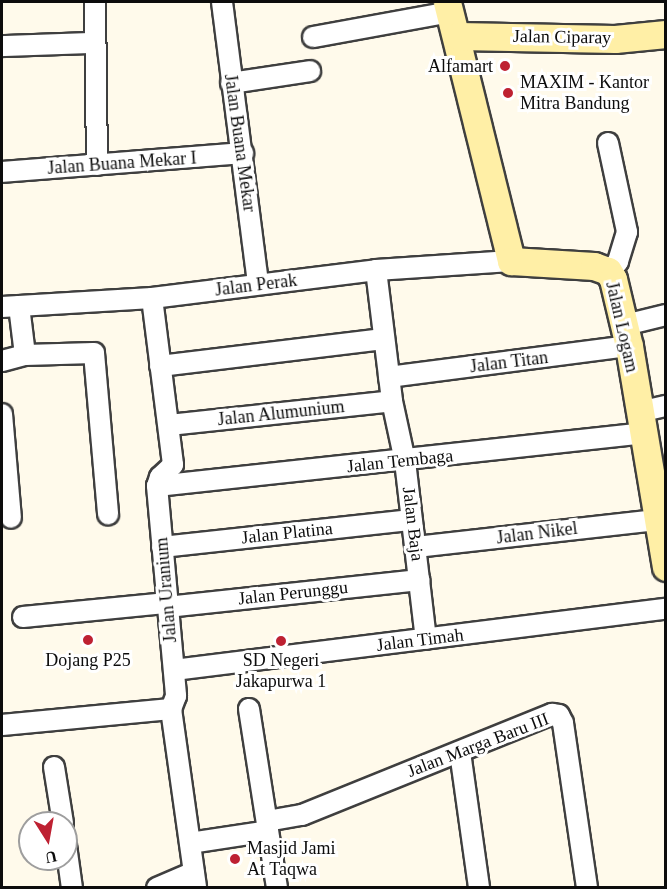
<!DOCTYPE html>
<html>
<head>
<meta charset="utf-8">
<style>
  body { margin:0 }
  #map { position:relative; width:667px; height:889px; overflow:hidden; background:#fffaeb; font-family:Georgia,serif }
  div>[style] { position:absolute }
  .roads { filter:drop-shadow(2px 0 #3f3f3f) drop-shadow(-2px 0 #3f3f3f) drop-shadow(0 2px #3f3f3f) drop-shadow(0 -2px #3f3f3f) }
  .street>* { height:20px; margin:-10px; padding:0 10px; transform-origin:10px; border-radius:10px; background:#fff }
  .secondary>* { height:27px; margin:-13.5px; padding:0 13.5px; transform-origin:13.5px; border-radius:13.5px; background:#ffefa6 }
  .dots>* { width:16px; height:16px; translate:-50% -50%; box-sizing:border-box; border:3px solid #fff; border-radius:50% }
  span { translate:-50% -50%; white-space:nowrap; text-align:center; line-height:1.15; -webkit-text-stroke:6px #fff; paint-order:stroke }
  .street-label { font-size:18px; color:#0c0c0c }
  .poi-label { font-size:18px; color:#0c0c0c }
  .right { translate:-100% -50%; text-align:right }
  .left { translate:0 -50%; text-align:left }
  .frame { position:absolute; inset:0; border:3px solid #0c0c0c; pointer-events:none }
  .north { position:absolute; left:18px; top:811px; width:60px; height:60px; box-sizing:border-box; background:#fff; border:2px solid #9e9e9e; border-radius:50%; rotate:169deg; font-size:16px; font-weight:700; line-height:24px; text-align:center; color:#0c0c0c }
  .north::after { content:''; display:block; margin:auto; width:21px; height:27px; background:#be2132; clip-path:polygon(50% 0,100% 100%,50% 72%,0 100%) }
</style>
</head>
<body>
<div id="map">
  <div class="roads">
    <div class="street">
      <i style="left:95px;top:2px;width:163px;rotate:89.3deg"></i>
      <i style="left:222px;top:2px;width:284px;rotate:82.7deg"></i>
      <i style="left:313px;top:37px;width:140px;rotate:-10.3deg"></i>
      <i style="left:2px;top:46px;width:92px;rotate:-1.9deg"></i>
      <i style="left:231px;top:83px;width:80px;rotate:-8.6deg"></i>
      <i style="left:608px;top:143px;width:91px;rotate:77.9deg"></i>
      <i style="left:627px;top:232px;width:31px;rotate:107deg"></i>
      <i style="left:618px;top:262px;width:13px;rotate:138deg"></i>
      <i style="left:2px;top:172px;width:242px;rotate:-4.5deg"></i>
      <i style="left:376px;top:270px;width:132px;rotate:83deg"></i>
      <i style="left:392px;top:401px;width:61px;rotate:77.8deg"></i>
      <i style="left:405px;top:461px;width:179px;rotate:83.3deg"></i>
      <i style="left:152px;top:298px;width:168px;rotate:82.8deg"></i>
      <i style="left:173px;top:465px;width:18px;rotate:137deg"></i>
      <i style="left:160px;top:477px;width:9px;rotate:108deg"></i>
      <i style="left:157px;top:486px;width:211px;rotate:84.8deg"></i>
      <i style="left:176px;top:696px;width:14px;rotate:111deg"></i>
      <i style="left:171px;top:709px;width:181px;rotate:82deg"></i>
      <i style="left:19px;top:306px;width:49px;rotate:83deg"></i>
      <i style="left:2px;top:307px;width:150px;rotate:-3.4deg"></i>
      <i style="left:152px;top:298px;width:226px;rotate:-7.1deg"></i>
      <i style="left:376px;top:270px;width:135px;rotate:-3.8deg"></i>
      <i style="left:625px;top:325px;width:42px;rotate:-13.7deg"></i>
      <i style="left:2px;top:361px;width:24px;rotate:-15deg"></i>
      <i style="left:25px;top:355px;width:69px;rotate:-1.7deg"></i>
      <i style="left:94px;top:353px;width:162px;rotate:85deg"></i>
      <i style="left:160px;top:366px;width:225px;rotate:-6.9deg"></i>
      <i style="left:389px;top:377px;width:242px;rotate:-7.4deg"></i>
      <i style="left:639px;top:412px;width:28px;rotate:-13deg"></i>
      <i style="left:2px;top:414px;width:104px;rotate:85.1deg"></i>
      <i style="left:169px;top:425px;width:224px;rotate:-6.1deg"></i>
      <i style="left:157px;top:486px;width:489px;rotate:-6.2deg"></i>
      <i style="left:162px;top:547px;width:251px;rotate:-6.2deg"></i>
      <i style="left:416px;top:547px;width:252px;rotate:-6.4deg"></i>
      <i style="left:167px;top:607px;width:254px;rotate:-6.1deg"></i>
      <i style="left:23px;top:617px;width:145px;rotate:-5.6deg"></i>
      <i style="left:174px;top:670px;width:496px;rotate:-7.1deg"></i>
      <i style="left:249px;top:709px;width:181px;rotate:81.1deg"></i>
      <i style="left:2px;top:725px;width:170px;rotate:-5.4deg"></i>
      <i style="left:460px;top:752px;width:137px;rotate:82deg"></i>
      <i style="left:54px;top:767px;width:57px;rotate:80.9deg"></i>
      <i style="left:267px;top:821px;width:36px;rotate:-10deg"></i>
      <i style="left:302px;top:815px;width:270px;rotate:-22deg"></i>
      <i style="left:552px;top:714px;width:7px;rotate:8deg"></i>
      <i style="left:559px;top:715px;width:9px;rotate:63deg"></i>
      <i style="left:563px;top:723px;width:167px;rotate:81.7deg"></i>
      <i style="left:190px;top:843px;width:79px;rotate:-8.7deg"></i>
      <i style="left:66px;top:845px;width:43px;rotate:82.1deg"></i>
      <i style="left:157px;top:888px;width:40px;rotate:-23.4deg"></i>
    </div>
    <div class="secondary">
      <i style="left:447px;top:2px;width:267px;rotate:76.1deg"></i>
      <i style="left:511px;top:261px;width:83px;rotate:3.4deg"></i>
      <i style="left:594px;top:266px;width:15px;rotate:20deg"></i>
      <i style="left:608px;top:271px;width:9px;rotate:58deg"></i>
      <i style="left:613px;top:279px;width:69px;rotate:76.6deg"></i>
      <i style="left:629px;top:346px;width:224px;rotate:80.5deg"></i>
      <i style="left:458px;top:36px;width:157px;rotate:1.1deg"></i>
      <i style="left:615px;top:39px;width:51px;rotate:-5.6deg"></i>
    </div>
  </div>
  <div class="dots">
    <i style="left:505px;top:66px;background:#be2132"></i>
    <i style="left:508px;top:93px;background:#be2132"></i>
    <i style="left:88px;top:640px;background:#be2132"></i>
    <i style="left:281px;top:641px;background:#be2132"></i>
    <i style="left:235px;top:859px;background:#be2132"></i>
  </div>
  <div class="street-label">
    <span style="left:562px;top:37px;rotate:1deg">Jalan Ciparay</span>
    <span style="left:240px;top:143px;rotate:82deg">Jalan Buana Mekar</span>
    <span style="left:122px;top:163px;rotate:-4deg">Jalan Buana Mekar I</span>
    <span style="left:256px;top:285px;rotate:-7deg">Jalan Perak</span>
    <span style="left:622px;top:327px;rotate:77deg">Jalan Logam</span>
    <span style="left:509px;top:362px;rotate:-7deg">Jalan Titan</span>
    <span style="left:281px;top:413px;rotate:-6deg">Jalan Alumunium</span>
    <span style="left:400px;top:461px;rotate:-6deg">Jalan Tembaga</span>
    <span style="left:413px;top:524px;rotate:83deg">Jalan Baja</span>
    <span style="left:287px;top:533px;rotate:-6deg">Jalan Platina</span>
    <span style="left:537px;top:533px;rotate:-7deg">Jalan Nikel</span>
    <span style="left:166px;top:590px;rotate:-95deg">Jalan Uranium</span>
    <span style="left:293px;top:593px;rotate:-6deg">Jalan Perunggu</span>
    <span style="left:420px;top:640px;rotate:-7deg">Jalan Timah</span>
    <span style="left:478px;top:745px;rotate:-21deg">Jalan Marga Baru III</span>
  </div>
  <div class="poi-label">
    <span class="right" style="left:493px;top:66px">Alfamart</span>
    <span class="left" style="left:520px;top:93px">MAXIM - Kantor<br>Mitra Bandung</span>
    <span style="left:88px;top:660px">Dojang P25</span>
    <span style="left:281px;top:671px">SD Negeri<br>Jakapurwa 1</span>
    <span class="left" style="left:247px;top:859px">Masjid Jami<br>At Taqwa</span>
  </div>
  <div class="frame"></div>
  <div class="north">U</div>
</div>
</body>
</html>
